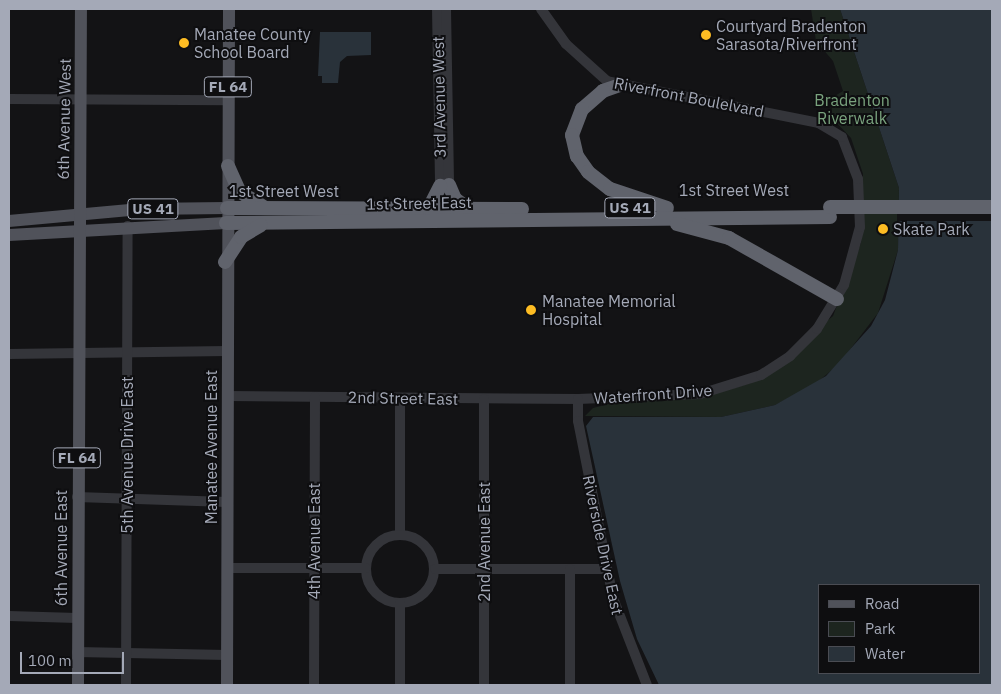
<!DOCTYPE html>
<html>
<head>
<meta charset="utf-8">
<style>
  body { margin:0 }
  #map { position:relative; width:1001px; height:694px; overflow:hidden; background:#131315; font-family:"IBM Plex Sans",sans-serif }
  div>[style] { position:absolute }
  .green>* { inset:0; background:#1d251f }
  .water>* { inset:0; background:#29323a }
  .pier>* { inset:0; background:#131315; transform-origin:0 0 }
  .minor>* { height:10px; margin:-5px; padding:0 5px; transform-origin:5px; border-radius:5px; background:#34353a }
  .minor>.ring { margin:-5px; padding:0; box-sizing:content-box; background:none; border:10px solid #34353a; border-radius:50% }
  .major>* { height:12px; margin:-6px; padding:0 6px; transform-origin:6px; border-radius:6px; background:#50525a }
  .highway>* { height:14px; margin:-7px; padding:0 7px; transform-origin:7px; border-radius:7px; background:#60636c }
  .highway-bridge>* { height:14px; margin:-7px; padding:0 7px; transform-origin:7px; border-radius:7px; background:#60636c }
  .dots>* { width:14px; height:14px; translate:-50% -50%; box-sizing:border-box; border:2px solid #0e0e10; border-radius:50% }
  span { translate:-50% -50%; white-space:nowrap; text-align:center; line-height:1.15; -webkit-text-stroke:4px #0e0e10; paint-order:stroke }
  .shield-label span { padding:1px 4px; background:#0e0e10; border:1px solid; border-radius:4px; -webkit-text-stroke-width:0 }
  .shield-label { font-size:15px; color:#a4a9b7; font-weight:700 }
  .poi-label { font-size:16px; color:#a4a9b7 }
  .left { translate:0 -50%; text-align:left }
  .street-label { font-size:16px; color:#a4a9b7 }
  .park-label { font-size:16px; color:#7aa37e }
  .frame { position:absolute; inset:0; border:10px solid #a4a9b7; pointer-events:none }
  .legend { position:absolute; left:818px; top:584px; width:162px; height:90px; box-sizing:border-box; background:#0e0e10; border:1px solid #4a4c53; margin:0; padding:6px 9px; list-style:none; font-size:15px; color:#a4a9b7 }
  .legend li { display:flex; align-items:center; gap:10px; height:25px }
  .legend b { width:25px; border:1px solid #4a4c53 }
  .scale { position:absolute; left:20px; top:652px; width:104px; height:22px; box-sizing:border-box; border:2px solid #a4a9b7; border-top:0; padding-left:6px; font-size:15px; line-height:18px; white-space:nowrap; color:#a4a9b7; -webkit-text-stroke:4px #0e0e10; paint-order:stroke }
</style>
</head>
<body>
<div id="map">
  <div class="green">
    <i style="clip-path:polygon(811px 9px,840px 9px,899px 188px,898px 250px,878px 313px,839px 364px,814px 385px,775px 405px,721px 417px,585px 416px,593px 408px,625px 400px,697px 399px,751px 383px,833px 316px,861px 243px,863px 174px,851px 138px,831px 117px,833px 97px,843px 91px,833px 61px,816px 41px)"></i>
  </div>
  <div class="water">
    <i style="clip-path:polygon(evenodd,840px 9px,992px 9px,992px 685px,659px 685px,637px 639px,620px 581px,586px 426px,593px 417px,721px 417px,775px 405px,826px 376px,871px 326px,885px 300px,898px 250px,899px 188px,840px 9px,820px 585px,980px 585px,980px 673px,820px 673px,820px 585px)"></i>
    <i style="clip-path:polygon(320px 32px,371px 32px,371px 55px,347px 56px,340px 62px,338px 83px,322px 83px,322px 76px,318px 76px)"></i>
  </div>
  <div class="pier">
    <i style="left:897px;top:202px;width:95px;height:19px"></i>
  </div>
  <div class="minor">
    <i style="left:437px;top:9px;width:177px;rotate:89deg"></i>
    <i style="left:446px;top:9px;width:176px;rotate:89deg"></i>
    <i style="left:9px;top:99px;width:219px;rotate:0.3deg"></i>
    <i style="left:9px;top:354px;width:218px;rotate:-0.8deg"></i>
    <i style="left:227px;top:396px;width:351px;rotate:0.5deg"></i>
    <i style="left:578px;top:399px;width:122px;rotate:-2.3deg"></i>
    <i style="left:700px;top:394px;width:64px;rotate:-17.3deg"></i>
    <i style="left:761px;top:375px;width:35px;rotate:-33deg"></i>
    <i style="left:790px;top:356px;width:38px;rotate:-45deg"></i>
    <i style="left:817px;top:329px;width:52px;rotate:-58.5deg"></i>
    <i style="left:844px;top:285px;width:60px;rotate:-74.6deg"></i>
    <i style="left:860px;top:227px;width:48px;rotate:-92.4deg"></i>
    <i style="left:858px;top:179px;width:45px;rotate:-110.9deg"></i>
    <i style="left:842px;top:137px;width:27px;rotate:-149deg"></i>
    <i style="left:819px;top:123px;width:216px;rotate:-168.8deg"></i>
    <i style="left:607px;top:81px;width:55px;rotate:-137.9deg"></i>
    <i style="left:566px;top:44px;width:43px;rotate:-125.5deg"></i>
    <i style="left:400px;top:398px;width:136px;rotate:90deg"></i>
    <i style="left:578px;top:399px;width:22px;rotate:90deg"></i>
    <i style="left:578px;top:421px;width:180px;rotate:78.8deg"></i>
    <i style="left:613px;top:598px;width:93px;rotate:68.7deg"></i>
    <i style="left:77px;top:497px;width:150px;rotate:1.9deg"></i>
    <i class="ring" style="left:366px;top:535px;width:58px;height:58px"></i>
    <i style="left:227px;top:568px;width:139px"></i>
    <i style="left:435px;top:569px;width:172px"></i>
    <i style="left:570px;top:569px;width:116px;rotate:90deg"></i>
    <i style="left:9px;top:616px;width:68px;rotate:1.7deg"></i>
    <i style="left:77px;top:652px;width:150px;rotate:1.1deg"></i>
    <i style="left:126px;top:685px;width:459px;rotate:-89.8deg"></i>
    <i style="left:314px;top:685px;width:288px;rotate:-89.8deg"></i>
    <i style="left:400px;top:685px;width:82px;rotate:-90deg"></i>
    <i style="left:484px;top:685px;width:286px;rotate:-90deg"></i>
  </div>
  <div class="major">
    <i style="left:9px;top:221px;width:132px;rotate:-5.2deg"></i>
    <i style="left:140px;top:209px;width:87px;rotate:-0.7deg"></i>
    <i style="left:9px;top:235px;width:217px;rotate:-3.2deg"></i>
    <i style="left:78px;top:685px;width:676px;rotate:-89.75deg"></i>
    <i style="left:227px;top:685px;width:676px;rotate:-89.83deg"></i>
  </div>
  <div class="highway">
    <i style="left:620px;top:85px;width:18px;rotate:161deg"></i>
    <i style="left:603px;top:91px;width:28px;rotate:139deg"></i>
    <i style="left:582px;top:109px;width:28px;rotate:111deg"></i>
    <i style="left:572px;top:135px;width:22px;rotate:77deg"></i>
    <i style="left:577px;top:156px;width:19px;rotate:55deg"></i>
    <i style="left:588px;top:172px;width:28px;rotate:38deg"></i>
    <i style="left:610px;top:189px;width:60px;rotate:18.4deg"></i>
    <i style="left:228px;top:166px;width:27px;rotate:66deg"></i>
    <i style="left:239px;top:191px;width:30px;rotate:33deg"></i>
    <i style="left:449px;top:185px;width:15px;rotate:67deg"></i>
    <i style="left:455px;top:199px;width:17px;rotate:36deg"></i>
    <i style="left:227px;top:208px;width:295px;rotate:0.2deg"></i>
    <i style="left:429px;top:208px;width:25px;rotate:-63deg"></i>
    <i style="left:226px;top:223px;width:604px;rotate:-0.57deg"></i>
    <i style="left:677px;top:224px;width:54px;rotate:15.1deg"></i>
    <i style="left:729px;top:238px;width:124px;rotate:29.5deg"></i>
    <i style="left:225px;top:262px;width:30px;rotate:-57deg"></i>
    <i style="left:241px;top:237px;width:23px;rotate:-31deg"></i>
  </div>
  <div class="highway-bridge">
    <i style="left:830px;top:207px;width:162px"></i>
  </div>
  <div class="dots">
    <i style="left:706px;top:35px;background:#fdbc23"></i>
    <i style="left:184px;top:43px;background:#fdbc23"></i>
    <i style="left:883px;top:229px;background:#fdbc23"></i>
    <i style="left:531px;top:310px;background:#fdbc23"></i>
  </div>
  <div class="shield-label">
    <span style="left:228px;top:87px">FL 64</span>
    <span style="left:630px;top:208px">US 41</span>
    <span style="left:153px;top:209px">US 41</span>
    <span style="left:77px;top:458px">FL 64</span>
  </div>
  <div class="poi-label">
    <span class="left" style="left:716px;top:35px">Courtyard Bradenton<br>Sarasota/Riverfront</span>
    <span class="left" style="left:194px;top:43px">Manatee County<br>School Board</span>
    <span class="left" style="left:893px;top:229px">Skate Park</span>
    <span class="left" style="left:542px;top:310px">Manatee Memorial<br>Hospital</span>
  </div>
  <div class="street-label">
    <span style="left:439px;top:97px;rotate:-91deg">3rd Avenue West</span>
    <span style="left:689px;top:97px;rotate:11deg">Riverfront Boulelvard</span>
    <span style="left:64px;top:119px;rotate:-89deg">6th Avenue West</span>
    <span style="left:734px;top:190px">1st Street West</span>
    <span style="left:284px;top:191px">1st Street West</span>
    <span style="left:419px;top:203px;rotate:-1deg">1st Street East</span>
    <span style="left:653px;top:394px;rotate:-4deg">Waterfront Drive</span>
    <span style="left:403px;top:398px;rotate:1deg">2nd Street East</span>
    <span style="left:211px;top:447px;rotate:-90deg">Manatee Avenue East</span>
    <span style="left:127px;top:455px;rotate:-90deg">5th Avenue Drive East</span>
    <span style="left:314px;top:541px;rotate:-90deg">4th Avenue East</span>
    <span style="left:484px;top:542px;rotate:-90deg">2nd Avenue East</span>
    <span style="left:603px;top:545px;rotate:78deg">Riverside Drive East</span>
    <span style="left:61px;top:548px;rotate:-90deg">6th Avenue East</span>
  </div>
  <div class="park-label">
    <span style="left:852px;top:109px">Bradenton<br>Riverwalk</span>
  </div>
  <div class="frame"></div>
  <ul class="legend">
  <li><b style="height:6px;background:#50525a"></b>Road</li>
  <li><b style="height:14px;background:#1d251f"></b>Park</li>
  <li><b style="height:14px;background:#29323a"></b>Water</li>
  </ul>
  <div class="scale">100 m</div>
</div>
</body>
</html>
